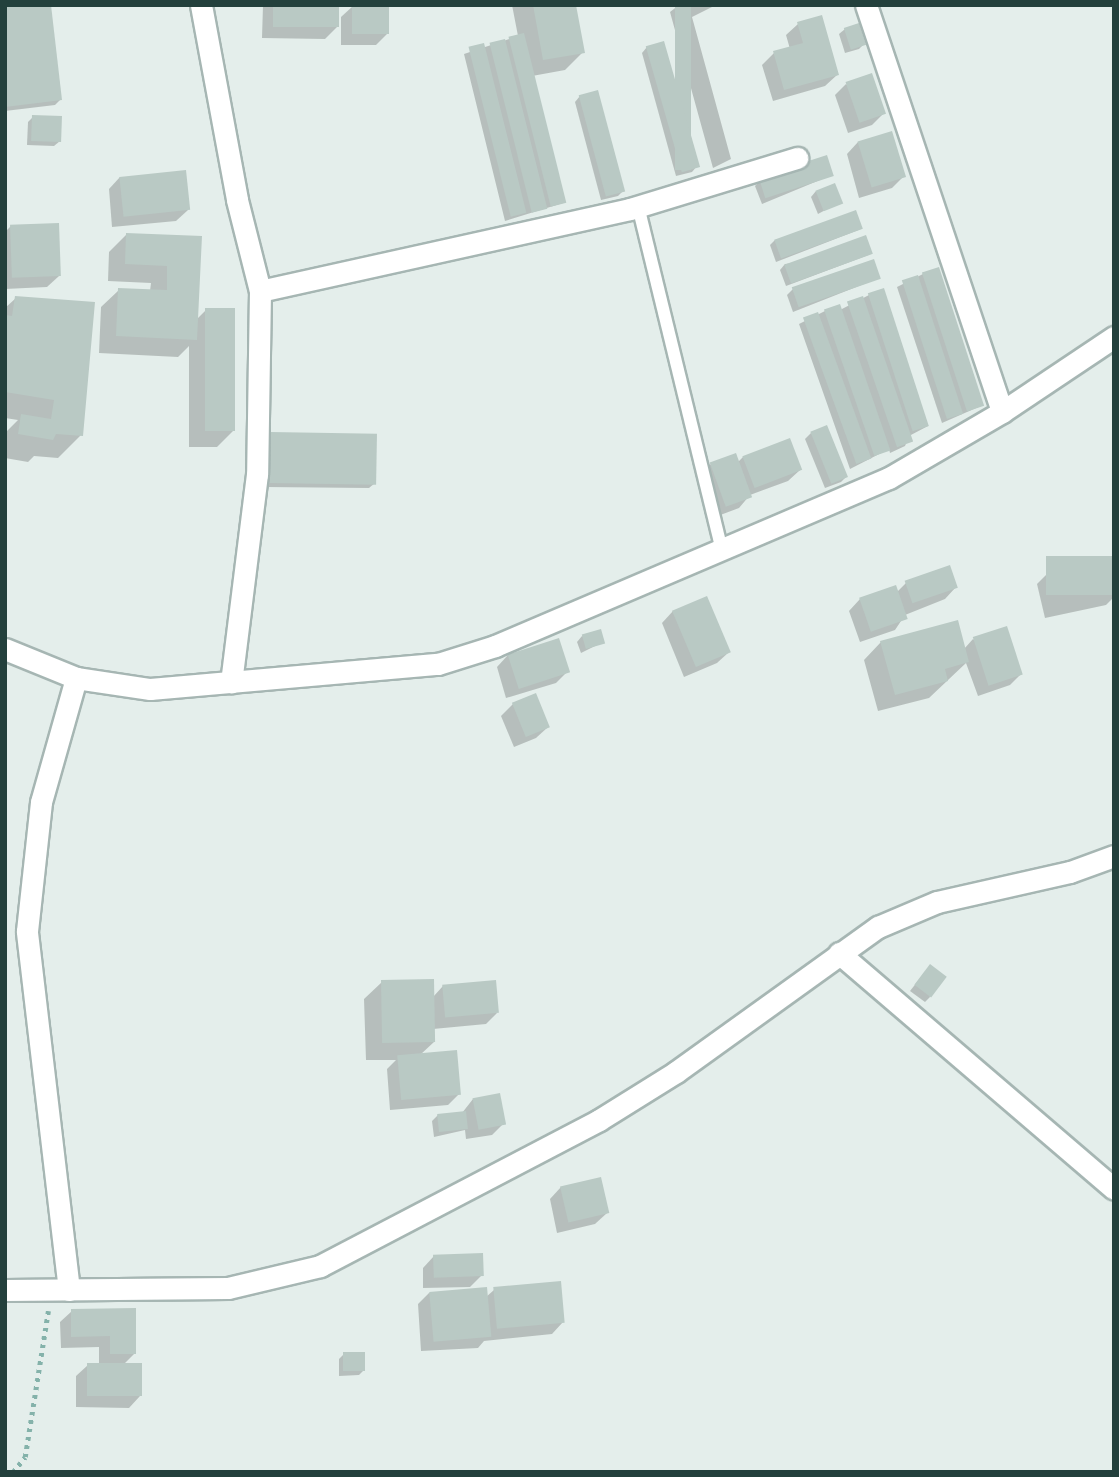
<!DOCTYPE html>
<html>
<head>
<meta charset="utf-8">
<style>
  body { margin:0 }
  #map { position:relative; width:1119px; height:1477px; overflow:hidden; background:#e4eeeb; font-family:"Exo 2",sans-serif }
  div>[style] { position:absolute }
  .shadow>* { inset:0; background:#0003 }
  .building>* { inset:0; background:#b9c9c4; transform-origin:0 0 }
  .path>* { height:4.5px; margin-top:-2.25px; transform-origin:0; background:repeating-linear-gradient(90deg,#84b2aa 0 3.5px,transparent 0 8.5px) }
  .roads { filter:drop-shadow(2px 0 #a6b6b3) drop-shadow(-2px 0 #a6b6b3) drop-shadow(0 2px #a6b6b3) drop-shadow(0 -2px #a6b6b3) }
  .service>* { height:12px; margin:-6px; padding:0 6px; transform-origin:6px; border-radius:6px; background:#fff }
  .minor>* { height:21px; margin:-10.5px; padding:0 10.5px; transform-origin:10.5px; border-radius:10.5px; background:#fff }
  .tertiary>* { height:21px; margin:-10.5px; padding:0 10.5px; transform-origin:10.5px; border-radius:10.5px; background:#fff }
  span { translate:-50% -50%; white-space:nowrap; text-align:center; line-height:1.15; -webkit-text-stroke:7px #f5faf8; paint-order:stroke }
  .frame { position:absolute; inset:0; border:7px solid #23403c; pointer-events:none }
</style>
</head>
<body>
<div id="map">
  <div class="shadow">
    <i style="clip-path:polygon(5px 5px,60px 100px,55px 105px,5px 111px)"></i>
    <i style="clip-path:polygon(263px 5px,337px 5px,337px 27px,325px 39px,262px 38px)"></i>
    <i style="clip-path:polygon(512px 5px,574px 5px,583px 52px,565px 70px,532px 76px,563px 203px,505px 221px,464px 54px,518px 36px)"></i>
    <i style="clip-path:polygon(679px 5px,714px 6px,692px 17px,731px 159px,713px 168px,670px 12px)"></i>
    <i style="clip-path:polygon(353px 6px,388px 33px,376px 45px,341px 45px,341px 17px)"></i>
    <i style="clip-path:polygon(798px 24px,837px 75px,825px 86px,773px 101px,762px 65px,774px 53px,790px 49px,786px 35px)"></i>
    <i style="clip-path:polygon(845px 29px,864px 44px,859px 49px,845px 53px,839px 34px)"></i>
    <i style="clip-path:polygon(647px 47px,697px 166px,692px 172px,676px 176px,642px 53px)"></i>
    <i style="clip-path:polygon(846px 84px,884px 113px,872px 125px,848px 133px,835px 95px)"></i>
    <i style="clip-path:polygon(580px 96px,624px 190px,618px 196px,601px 200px,575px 102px)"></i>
    <i style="clip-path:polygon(33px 117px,60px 141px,54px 146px,27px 145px,28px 122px)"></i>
    <i style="clip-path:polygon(858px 142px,904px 176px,892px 188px,859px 198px,847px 154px)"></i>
    <i style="clip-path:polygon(832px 175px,762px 204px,755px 186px,760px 181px)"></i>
    <i style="clip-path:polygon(120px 177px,188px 210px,176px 221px,112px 227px,109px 189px)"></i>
    <i style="clip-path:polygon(816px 191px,840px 202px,818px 214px,811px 197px)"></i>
    <i style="clip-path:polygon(11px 226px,59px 276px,47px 287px,5px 289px,5px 232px)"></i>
    <i style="clip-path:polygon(861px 229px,776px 262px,770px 245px,775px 240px)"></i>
    <i style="clip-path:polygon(127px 234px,200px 238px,196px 320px,206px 310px,234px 430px,217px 447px,189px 447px,189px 346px,178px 357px,99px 353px,101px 307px,119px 290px,150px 291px,151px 283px,108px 281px,109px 252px)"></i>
    <i style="clip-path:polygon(871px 254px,786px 286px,780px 270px,785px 264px)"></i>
    <i style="clip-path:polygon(923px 274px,983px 405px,942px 423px,897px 287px)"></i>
    <i style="clip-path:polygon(879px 278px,793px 312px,787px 295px,793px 289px)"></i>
    <i style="clip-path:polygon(869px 295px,928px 426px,909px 436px,905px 446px,890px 453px,889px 449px,850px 469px,799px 324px,825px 311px,840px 310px)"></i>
    <i style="clip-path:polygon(16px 298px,81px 435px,58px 458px,34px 456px,28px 462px,5px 458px,5px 433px,18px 420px,5px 418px,5px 308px)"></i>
    <i style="clip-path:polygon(811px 433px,846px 477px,841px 482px,825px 488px,805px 439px)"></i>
    <i style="clip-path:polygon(271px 434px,375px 483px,369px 488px,265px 487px,265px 440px)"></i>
    <i style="clip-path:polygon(743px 457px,800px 470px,788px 481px,750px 495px,739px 508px,715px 517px,700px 476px,711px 464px,737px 463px)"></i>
    <i style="clip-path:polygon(1114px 558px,1114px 597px,1106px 605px,1045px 618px,1037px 584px,1049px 572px)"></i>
    <i style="clip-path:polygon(906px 583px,956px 587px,945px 599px,905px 615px,895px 630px,860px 642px,849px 611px,860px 599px,897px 592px)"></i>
    <i style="clip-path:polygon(673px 611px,729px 652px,717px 663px,684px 677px,662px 623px)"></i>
    <i style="clip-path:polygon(582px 636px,603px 642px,581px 653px,577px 642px)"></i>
    <i style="clip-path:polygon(973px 639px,1021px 674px,1010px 685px,978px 696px,966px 663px,929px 698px,878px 711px,864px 660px,881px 642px,964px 649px)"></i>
    <i style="clip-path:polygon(508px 655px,568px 671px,556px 683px,506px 698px,497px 667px)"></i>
    <i style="clip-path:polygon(513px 704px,548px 727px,536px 738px,514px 747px,501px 716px)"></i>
    <i style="clip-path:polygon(925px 972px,930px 997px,925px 1002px,910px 991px)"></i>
    <i style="clip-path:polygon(382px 982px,433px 997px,443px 986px,497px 1013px,486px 1024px,433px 1029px,434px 1042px,420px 1055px,459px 1094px,448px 1105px,390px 1110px,387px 1069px,396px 1060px,366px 1060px,364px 999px)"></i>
    <i style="clip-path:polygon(473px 1099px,504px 1123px,492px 1135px,466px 1139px,465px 1130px,434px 1137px,432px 1121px,438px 1115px,462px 1113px)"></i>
    <i style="clip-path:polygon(561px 1187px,607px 1213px,595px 1224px,557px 1233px,550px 1199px)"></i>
    <i style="clip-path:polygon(434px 1256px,482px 1275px,470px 1287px,423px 1288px,423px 1268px)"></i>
    <i style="clip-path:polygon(494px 1290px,563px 1322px,552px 1334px,484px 1341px,478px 1348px,421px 1351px,418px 1304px,429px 1293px,486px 1297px)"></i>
    <i style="clip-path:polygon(134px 1309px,135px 1353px,123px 1365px,140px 1396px,129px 1408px,76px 1407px,76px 1376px,88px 1365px,99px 1365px,99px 1347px,61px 1348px,60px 1322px,72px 1311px)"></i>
    <i style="clip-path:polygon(344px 1354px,364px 1370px,359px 1375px,339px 1376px,339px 1359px)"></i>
  </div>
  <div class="building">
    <i style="clip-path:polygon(5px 5px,51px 5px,62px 100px,5px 107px)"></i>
    <i style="left:273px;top:5px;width:66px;height:22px"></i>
    <i style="left:352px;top:5px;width:37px;height:29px"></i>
    <i style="clip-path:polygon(533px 5px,576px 5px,585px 53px,543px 60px)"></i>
    <i style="left:675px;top:5px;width:16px;height:165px"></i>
    <i style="clip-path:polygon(822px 15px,839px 75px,784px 90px,773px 51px,803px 43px,797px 22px)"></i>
    <i style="left:859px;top:23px;width:23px;height:16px;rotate:72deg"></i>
    <i style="left:524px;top:33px;width:175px;height:16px;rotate:76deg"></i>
    <i style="left:505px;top:39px;width:175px;height:16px;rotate:76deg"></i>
    <i style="left:664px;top:41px;width:131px;height:19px;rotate:74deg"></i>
    <i style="left:484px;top:43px;width:175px;height:16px;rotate:76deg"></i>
    <i style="left:872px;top:73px;width:43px;height:28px;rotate:71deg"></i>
    <i style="left:598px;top:90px;width:105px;height:20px;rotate:75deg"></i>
    <i style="left:32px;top:115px;width:30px;height:26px;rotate:2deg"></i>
    <i style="left:892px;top:131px;width:48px;height:36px;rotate:73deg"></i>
    <i style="left:827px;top:155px;width:22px;height:72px;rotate:72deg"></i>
    <i style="left:186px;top:170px;width:40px;height:67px;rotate:84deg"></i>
    <i style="left:835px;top:183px;width:22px;height:21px;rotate:68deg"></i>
    <i style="left:856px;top:210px;width:20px;height:87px;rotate:70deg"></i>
    <i style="left:59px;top:223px;width:53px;height:49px;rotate:88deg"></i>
    <i style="clip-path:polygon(126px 233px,202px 236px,197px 340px,116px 336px,118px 288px,167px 290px,167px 266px,125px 264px)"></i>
    <i style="left:866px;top:235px;width:20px;height:87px;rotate:70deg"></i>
    <i style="left:874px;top:259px;width:21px;height:87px;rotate:71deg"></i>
    <i style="left:939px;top:267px;width:146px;height:18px;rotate:72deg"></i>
    <i style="left:918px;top:275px;width:146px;height:17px;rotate:72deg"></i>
    <i style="left:884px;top:288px;width:145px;height:17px;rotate:72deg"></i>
    <i style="clip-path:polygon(15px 296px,95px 302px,83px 436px,56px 434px,53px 440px,18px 434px,21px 414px,51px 419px,54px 400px,5px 392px,5px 315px,12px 316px)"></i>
    <i style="left:863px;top:296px;width:154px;height:17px;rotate:71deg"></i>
    <i style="left:840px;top:304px;width:155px;height:17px;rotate:71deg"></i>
    <i style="left:205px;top:308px;width:30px;height:123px"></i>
    <i style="left:818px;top:312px;width:156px;height:16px;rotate:70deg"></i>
    <i style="left:827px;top:425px;width:56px;height:18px;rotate:68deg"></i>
    <i style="left:270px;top:432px;width:107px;height:51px;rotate:1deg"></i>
    <i style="left:790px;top:438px;width:34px;height:51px;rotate:69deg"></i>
    <i style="left:736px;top:453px;width:47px;height:28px;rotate:70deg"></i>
    <i style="left:1114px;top:556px;width:39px;height:68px;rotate:90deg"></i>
    <i style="left:950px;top:565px;width:24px;height:48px;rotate:71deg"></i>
    <i style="left:896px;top:585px;width:36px;height:39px;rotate:71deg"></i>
    <i style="left:707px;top:596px;width:61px;height:38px;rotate:67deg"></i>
    <i style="clip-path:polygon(958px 620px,969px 662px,945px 669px,948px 681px,895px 695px,880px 641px)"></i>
    <i style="left:1007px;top:626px;width:51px;height:36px;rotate:72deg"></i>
    <i style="left:601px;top:629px;width:15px;height:20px;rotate:74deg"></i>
    <i style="left:559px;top:638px;width:36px;height:54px;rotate:72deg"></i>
    <i style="left:536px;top:693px;width:37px;height:26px;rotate:68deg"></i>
    <i style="left:930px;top:964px;width:21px;height:26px;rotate:37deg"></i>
    <i style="left:434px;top:979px;width:63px;height:53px;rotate:89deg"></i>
    <i style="left:496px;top:980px;width:33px;height:54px;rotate:85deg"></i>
    <i style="left:457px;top:1050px;width:45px;height:60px;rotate:85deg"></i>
    <i style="left:500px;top:1093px;width:32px;height:28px;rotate:79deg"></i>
    <i style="left:466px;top:1111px;width:18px;height:29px;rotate:84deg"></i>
    <i style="left:601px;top:1177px;width:37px;height:42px;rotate:77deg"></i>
    <i style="left:483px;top:1253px;width:23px;height:50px;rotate:88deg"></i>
    <i style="left:561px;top:1281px;width:42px;height:68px;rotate:85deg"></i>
    <i style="left:487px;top:1287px;width:50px;height:58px;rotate:85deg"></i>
    <i style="clip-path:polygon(136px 1308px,136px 1354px,110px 1354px,110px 1336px,71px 1337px,71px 1309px)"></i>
    <i style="left:343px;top:1352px;width:22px;height:19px"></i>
    <i style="left:87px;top:1363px;width:55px;height:33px"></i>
  </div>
  <div class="path">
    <i style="left:13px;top:1472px;width:19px;rotate:-51deg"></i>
    <i style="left:25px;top:1457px;width:148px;rotate:-81deg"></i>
  </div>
  <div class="roads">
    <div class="service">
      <i style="left:638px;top:206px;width:355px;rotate:76.3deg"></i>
    </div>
    <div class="minor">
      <i style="left:201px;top:5px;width:198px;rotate:79.5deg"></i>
      <i style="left:237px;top:200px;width:94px;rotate:75.8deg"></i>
      <i style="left:260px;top:291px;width:183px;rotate:90.9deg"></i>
      <i style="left:257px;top:474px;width:210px;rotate:97.1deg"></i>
      <i style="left:866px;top:5px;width:429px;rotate:71.5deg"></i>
      <i style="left:260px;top:291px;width:379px;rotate:-12.5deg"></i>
      <i style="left:630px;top:209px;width:175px;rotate:-17deg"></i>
      <i style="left:5px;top:649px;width:77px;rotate:22.2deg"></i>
      <i style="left:76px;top:678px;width:75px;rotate:8.5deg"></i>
      <i style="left:150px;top:689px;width:289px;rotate:-5deg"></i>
      <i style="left:438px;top:664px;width:60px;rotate:-17.5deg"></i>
      <i style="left:495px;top:646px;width:428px;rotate:-23.1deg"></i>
      <i style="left:889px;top:478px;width:131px;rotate:-30.3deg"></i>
      <i style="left:1002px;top:412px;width:135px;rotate:-33.8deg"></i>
      <i style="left:839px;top:953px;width:362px;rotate:40.6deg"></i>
      <i style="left:69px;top:1290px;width:361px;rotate:-96.7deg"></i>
      <i style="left:27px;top:931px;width:130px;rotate:-83.8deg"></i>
      <i style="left:41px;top:802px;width:129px;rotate:-74.2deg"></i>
    </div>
    <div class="tertiary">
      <i style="left:5px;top:1290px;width:223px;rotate:-0.5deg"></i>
      <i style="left:228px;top:1288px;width:95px;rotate:-13.4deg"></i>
      <i style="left:320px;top:1266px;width:315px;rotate:-27.6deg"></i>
      <i style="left:599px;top:1120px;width:91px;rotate:-31.9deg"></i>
      <i style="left:676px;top:1072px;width:249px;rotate:-35.7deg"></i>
      <i style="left:878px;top:927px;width:64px;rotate:-23deg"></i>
      <i style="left:937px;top:902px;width:136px;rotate:-12.7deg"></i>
      <i style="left:1070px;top:872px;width:47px;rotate:-20deg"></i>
    </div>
  </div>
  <div class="frame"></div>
</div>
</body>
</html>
